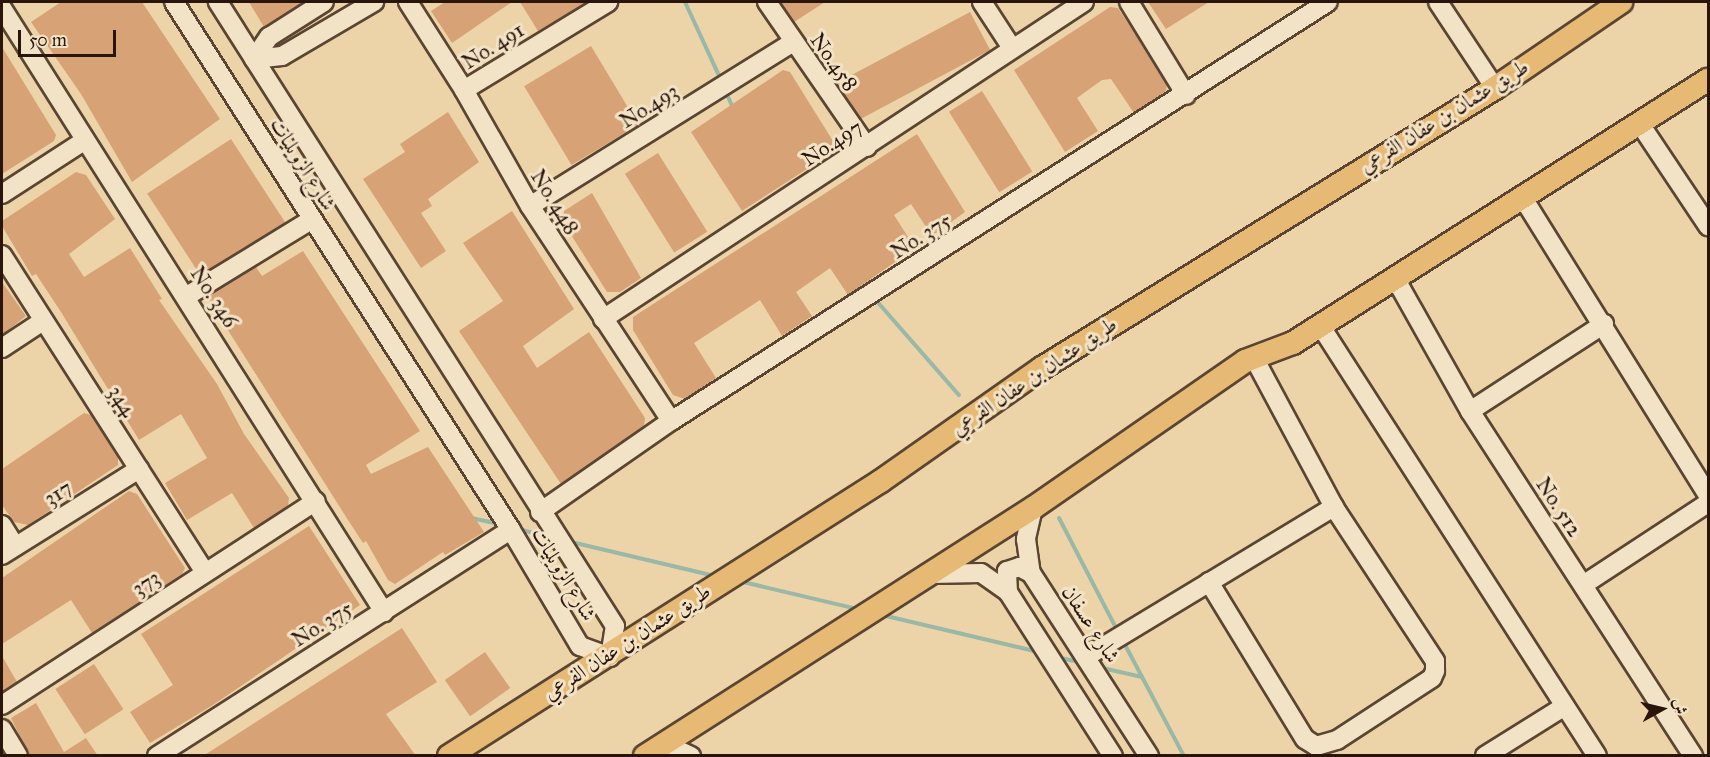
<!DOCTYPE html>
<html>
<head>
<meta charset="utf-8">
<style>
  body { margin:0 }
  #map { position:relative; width:1710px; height:757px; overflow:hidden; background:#ecd4a8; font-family:"IM FELL Great Primer",Amiri,serif }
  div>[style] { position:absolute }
  .stream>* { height:4px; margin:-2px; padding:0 2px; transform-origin:2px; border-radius:2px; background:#99b8a6 }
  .building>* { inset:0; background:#d7a276; transform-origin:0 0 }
  .roads { filter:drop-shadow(2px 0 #5a4532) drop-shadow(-2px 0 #5a4532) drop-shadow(0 2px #5a4532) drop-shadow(0 -2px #5a4532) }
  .minor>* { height:18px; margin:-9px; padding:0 9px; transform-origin:9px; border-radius:9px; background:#f3e3c6 }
  .major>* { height:22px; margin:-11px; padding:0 11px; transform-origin:11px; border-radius:11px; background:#e6ba74 }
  span { translate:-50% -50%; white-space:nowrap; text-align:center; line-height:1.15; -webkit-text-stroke:6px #f3e3c6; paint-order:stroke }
  .street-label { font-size:21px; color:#29150b }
  .frame { position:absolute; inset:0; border:3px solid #29150b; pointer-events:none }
  .north { position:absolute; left:1632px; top:679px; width:60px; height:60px; -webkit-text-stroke:4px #f3e3c6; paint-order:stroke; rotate:82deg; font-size:16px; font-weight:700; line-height:24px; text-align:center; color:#29150b }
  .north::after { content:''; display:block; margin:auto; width:21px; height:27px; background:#29150b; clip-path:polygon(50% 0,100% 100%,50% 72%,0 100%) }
  .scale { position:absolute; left:18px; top:30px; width:98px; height:27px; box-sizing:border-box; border:3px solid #29150b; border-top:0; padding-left:8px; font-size:18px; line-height:21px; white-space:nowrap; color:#29150b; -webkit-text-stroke:4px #f3e3c6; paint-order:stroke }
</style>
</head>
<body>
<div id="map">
  <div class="stream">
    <i style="left:685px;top:2px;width:86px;rotate:65.2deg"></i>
    <i style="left:725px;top:90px;width:20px;rotate:66deg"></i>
    <i style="left:874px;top:298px;width:129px;rotate:48.8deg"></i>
    <i style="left:471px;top:518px;width:29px;rotate:12deg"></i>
    <i style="left:1059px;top:518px;width:128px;rotate:62.6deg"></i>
    <i style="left:518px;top:529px;width:34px;rotate:14deg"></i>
    <i style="left:567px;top:541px;width:152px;rotate:13.3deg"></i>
    <i style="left:739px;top:581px;width:121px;rotate:13.3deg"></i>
    <i style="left:882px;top:615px;width:160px;rotate:13.3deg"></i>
    <i style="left:1123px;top:641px;width:130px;rotate:62.1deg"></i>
    <i style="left:1057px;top:657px;width:26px;rotate:13deg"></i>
    <i style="left:1098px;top:667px;width:45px;rotate:12.8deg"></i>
  </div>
  <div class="building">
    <i style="clip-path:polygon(61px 2px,142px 2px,220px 119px,132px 182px,81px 94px,31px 22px)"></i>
    <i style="clip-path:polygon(249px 2px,304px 2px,264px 27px)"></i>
    <i style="clip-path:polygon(445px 2px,512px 2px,452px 43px,431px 11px)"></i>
    <i style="clip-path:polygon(520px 2px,587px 2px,538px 31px)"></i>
    <i style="clip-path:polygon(780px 2px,825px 2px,794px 22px)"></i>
    <i style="clip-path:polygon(1148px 2px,1209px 2px,1166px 29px)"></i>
    <i style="clip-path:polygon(1110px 7px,1118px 8px,1134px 32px,1167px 85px,1166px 91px,1134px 113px,1111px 79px,1102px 80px,1077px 98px,1098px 131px,1065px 152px,1014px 70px)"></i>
    <i style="left:970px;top:12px;width:43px;height:150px;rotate:62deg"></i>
    <i style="left:591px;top:46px;width:92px;height:78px;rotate:59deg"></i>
    <i style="clip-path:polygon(2px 47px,56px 135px,54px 141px,2px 174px)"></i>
    <i style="clip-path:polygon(783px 70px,790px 72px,838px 149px,742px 211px,691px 132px)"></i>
    <i style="left:982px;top:91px;width:95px;height:39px;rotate:58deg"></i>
    <i style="clip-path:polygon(448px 112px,479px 162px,428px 199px,432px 206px,421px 213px,446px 251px,421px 268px,363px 179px,405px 152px,400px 144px)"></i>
    <i style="clip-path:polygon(917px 134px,965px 212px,932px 236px,911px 204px,894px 215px,915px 248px,848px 295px,830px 268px,796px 292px,812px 316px,782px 336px,760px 300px,694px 343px,716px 378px,685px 399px,673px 395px,633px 330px,633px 317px)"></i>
    <i style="left:231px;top:139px;width:100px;height:100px;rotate:57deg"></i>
    <i style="left:658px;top:153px;width:93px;height:39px;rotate:58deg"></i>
    <i style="clip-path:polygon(76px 172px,86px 175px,115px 219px,69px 254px,84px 277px,130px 248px,162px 299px,159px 300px,217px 384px,244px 434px,289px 498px,288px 506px,254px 528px,232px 493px,187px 520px,165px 483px,207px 458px,181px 414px,139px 440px,61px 312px,36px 274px,32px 276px,2px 226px,2px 221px)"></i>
    <i style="clip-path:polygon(592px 193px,641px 278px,620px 292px,607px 292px,563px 222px,564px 211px)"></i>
    <i style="clip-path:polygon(512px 211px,574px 309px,523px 346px,537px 368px,589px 332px,645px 418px,644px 426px,561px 484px,459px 331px,503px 301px,463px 243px)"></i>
    <i style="clip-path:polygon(303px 251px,420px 431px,366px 465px,371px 474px,428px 447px,484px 532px,445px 555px,443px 552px,395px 584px,388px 580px,366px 541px,363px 543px,348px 520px,207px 297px,256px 267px,262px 276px)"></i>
    <i style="clip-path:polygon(2px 282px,26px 316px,2px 335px)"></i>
    <i style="clip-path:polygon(84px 413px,91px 415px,118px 458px,118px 465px,28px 525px,14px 522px,2px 505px,2px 469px)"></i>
    <i style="clip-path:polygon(129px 491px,137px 494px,185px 568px,182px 574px,92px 633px,71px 600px,2px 644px,2px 578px)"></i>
    <i style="clip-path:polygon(309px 526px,360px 605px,213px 705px,150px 743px,130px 712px,173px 685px,141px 634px)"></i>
    <i style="clip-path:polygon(402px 628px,437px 682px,386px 714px,416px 756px,203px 756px)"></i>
    <i style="left:485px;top:652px;width:44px;height:49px;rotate:55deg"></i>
    <i style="clip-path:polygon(2px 656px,17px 682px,2px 692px)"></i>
    <i style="left:94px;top:664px;width:54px;height:46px;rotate:57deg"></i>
    <i style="clip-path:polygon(36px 703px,64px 752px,86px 738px,98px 756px,29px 756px,11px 718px)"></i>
  </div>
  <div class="roads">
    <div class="minor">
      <i style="left:174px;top:2px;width:626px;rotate:57.45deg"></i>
      <i style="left:511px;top:530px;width:135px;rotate:59.3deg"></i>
      <i style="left:580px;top:646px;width:32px;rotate:20deg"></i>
      <i style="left:610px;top:657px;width:31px;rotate:-81deg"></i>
      <i style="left:615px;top:626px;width:740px;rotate:-122.47deg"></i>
      <i style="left:408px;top:2px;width:104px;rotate:57.5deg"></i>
      <i style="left:464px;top:90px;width:133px;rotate:60.4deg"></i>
      <i style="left:530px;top:206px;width:257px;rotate:56.7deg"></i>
      <i style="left:767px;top:2px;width:176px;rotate:55.4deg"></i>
      <i style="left:982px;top:2px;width:55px;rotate:56.9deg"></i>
      <i style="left:1129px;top:2px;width:109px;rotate:58.5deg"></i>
      <i style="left:1438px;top:2px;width:103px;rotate:56.5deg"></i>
      <i style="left:2px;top:8px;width:715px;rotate:57.69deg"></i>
      <i style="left:254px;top:59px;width:28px;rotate:-6deg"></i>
      <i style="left:282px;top:56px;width:107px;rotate:-30.4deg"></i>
      <i style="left:254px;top:59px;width:27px;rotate:-56deg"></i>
      <i style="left:269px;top:37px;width:65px;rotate:-32.5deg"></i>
      <i style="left:464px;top:90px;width:169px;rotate:-31.4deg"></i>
      <i style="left:1640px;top:124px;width:123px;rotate:56.3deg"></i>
      <i style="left:2px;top:194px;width:98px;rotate:-32.9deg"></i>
      <i style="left:1523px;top:198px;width:350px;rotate:58.1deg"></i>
      <i style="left:530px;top:206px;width:309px;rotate:-31.9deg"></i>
      <i style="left:2px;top:255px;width:375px;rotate:57.4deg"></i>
      <i style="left:1395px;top:278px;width:153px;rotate:60.6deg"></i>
      <i style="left:1470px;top:411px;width:411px;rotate:57.1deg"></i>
      <i style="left:187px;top:296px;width:145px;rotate:-31.5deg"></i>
      <i style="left:603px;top:319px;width:576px;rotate:-33.39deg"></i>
      <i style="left:1320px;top:325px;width:512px;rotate:57.27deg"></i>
      <i style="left:2px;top:348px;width:49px;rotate:-33.4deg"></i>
      <i style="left:1470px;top:411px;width:160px;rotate:-33deg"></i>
      <i style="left:1033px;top:508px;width:32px;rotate:103deg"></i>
      <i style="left:1026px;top:539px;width:34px;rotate:82deg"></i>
      <i style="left:1031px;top:573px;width:218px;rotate:57.2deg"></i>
      <i style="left:540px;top:512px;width:160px;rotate:-34.8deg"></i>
      <i style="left:671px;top:421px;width:779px;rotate:-32.53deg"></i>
      <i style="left:2px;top:525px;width:25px;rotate:58deg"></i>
      <i style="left:2px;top:555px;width:162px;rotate:-32.1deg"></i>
      <i style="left:930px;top:574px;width:51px;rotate:-1.1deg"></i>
      <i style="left:981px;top:573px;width:33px;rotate:35deg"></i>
      <i style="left:1008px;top:592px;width:195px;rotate:57.4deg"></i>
      <i style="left:1209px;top:582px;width:184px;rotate:58.6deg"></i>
      <i style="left:1305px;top:739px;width:13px;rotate:32deg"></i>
      <i style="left:1316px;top:746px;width:22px;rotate:-16deg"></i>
      <i style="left:1337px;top:740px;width:113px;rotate:-33.1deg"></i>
      <i style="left:1432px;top:678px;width:8px;rotate:-67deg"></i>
      <i style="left:1435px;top:671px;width:10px;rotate:-90deg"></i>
      <i style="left:1435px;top:661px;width:184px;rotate:-123.3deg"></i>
      <i style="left:1334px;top:507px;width:169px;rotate:-118.2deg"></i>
      <i style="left:1583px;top:585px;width:149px;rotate:-33.3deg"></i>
      <i style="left:1008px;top:592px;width:21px;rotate:-93deg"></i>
      <i style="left:1007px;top:571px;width:13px;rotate:-18deg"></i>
      <i style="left:1019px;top:567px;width:13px;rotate:27deg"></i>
      <i style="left:1086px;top:657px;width:290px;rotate:-31.2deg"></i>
      <i style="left:2px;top:705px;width:374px;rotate:-33deg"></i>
      <i style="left:2px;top:729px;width:31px;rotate:59deg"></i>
      <i style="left:663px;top:743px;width:31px;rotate:25deg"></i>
      <i style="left:157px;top:756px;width:420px;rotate:-32.6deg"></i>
      <i style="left:1485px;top:756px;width:94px;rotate:-32deg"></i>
    </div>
    <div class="major">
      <i style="left:449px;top:756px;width:512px;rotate:-32.48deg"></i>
      <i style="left:881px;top:481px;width:197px;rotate:-35.1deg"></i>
      <i style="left:1042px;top:368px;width:533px;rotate:-31.72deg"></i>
      <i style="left:1495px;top:88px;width:153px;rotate:-34.3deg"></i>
      <i style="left:645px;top:756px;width:460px;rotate:-32.6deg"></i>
      <i style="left:1033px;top:508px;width:258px;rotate:-34.7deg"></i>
      <i style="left:1245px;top:361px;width:51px;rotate:-20.6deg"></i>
      <i style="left:1293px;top:343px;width:491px;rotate:-32.4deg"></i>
    </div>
  </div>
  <div class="street-label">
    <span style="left:493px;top:46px;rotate:-32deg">No. 491</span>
    <span style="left:834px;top:62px;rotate:55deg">No.458</span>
    <span style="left:649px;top:106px;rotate:-32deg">No.493</span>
    <span style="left:1444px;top:116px;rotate:-32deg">طريق عثمان بن عفان الفرعي</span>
    <span style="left:832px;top:143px;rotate:-33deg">No.497</span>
    <span style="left:303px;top:164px;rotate:58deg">شارع الزويليات</span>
    <span style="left:555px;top:202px;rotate:58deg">No. 448</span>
    <span style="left:921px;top:236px;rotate:-32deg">No. 375</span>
    <span style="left:214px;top:297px;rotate:57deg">No. 346</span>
    <span style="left:1034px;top:376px;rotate:-34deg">طريق عثمان بن عفان الفرعي</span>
    <span style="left:122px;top:401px;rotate:57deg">344</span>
    <span style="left:58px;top:493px;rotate:-32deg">317</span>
    <span style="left:1559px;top:507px;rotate:57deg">No. 512</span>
    <span style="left:564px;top:574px;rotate:59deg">شارع الزويليات</span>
    <span style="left:146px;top:583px;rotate:-33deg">373</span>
    <span style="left:322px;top:624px;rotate:-32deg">No. 375</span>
    <span style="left:1091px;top:624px;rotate:57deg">شارع عسفان</span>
    <span style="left:627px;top:642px;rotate:-33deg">طريق عثمان بن عفان الفرعي</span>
  </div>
  <div class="frame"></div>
  <div class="north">ش</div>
  <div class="scale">50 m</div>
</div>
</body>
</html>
